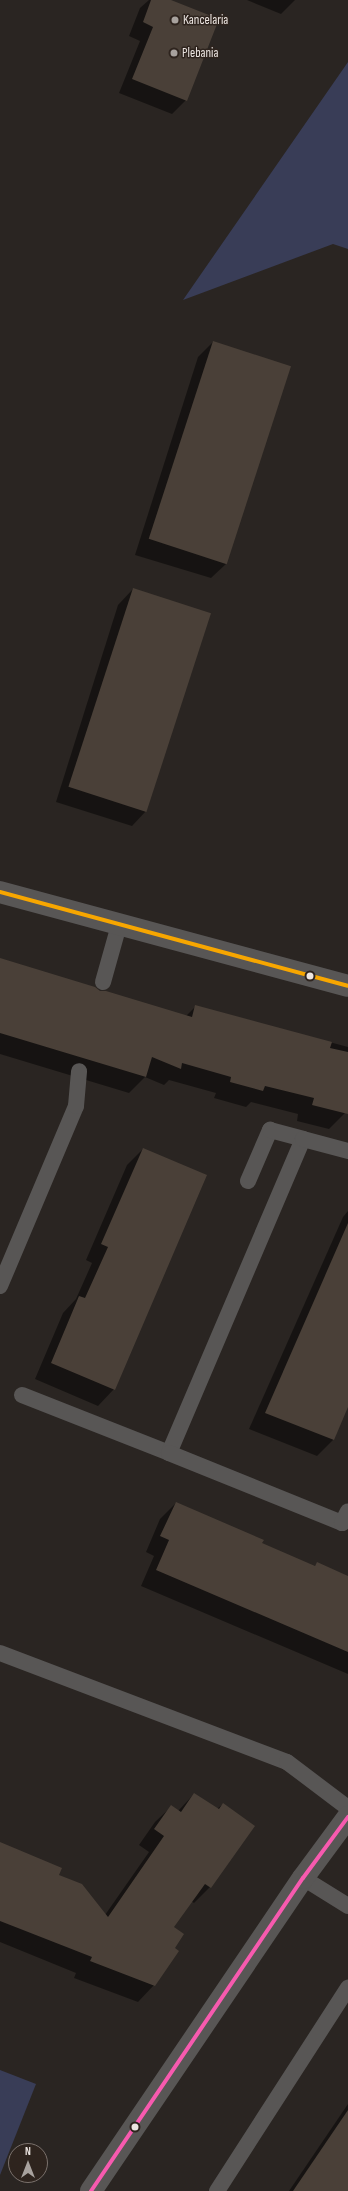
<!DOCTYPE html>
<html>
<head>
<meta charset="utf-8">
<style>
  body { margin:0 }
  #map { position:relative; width:348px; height:2191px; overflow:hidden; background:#2a2522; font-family:"Sofia Sans Condensed",sans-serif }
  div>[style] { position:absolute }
  .green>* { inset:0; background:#393d57 }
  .shadow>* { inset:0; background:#0007 }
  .building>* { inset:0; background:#4a4038; transform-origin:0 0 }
  .service>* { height:16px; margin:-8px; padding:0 8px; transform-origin:8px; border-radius:8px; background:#585655 }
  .minor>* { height:22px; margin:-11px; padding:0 11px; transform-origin:11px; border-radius:11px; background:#585655 }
  .bus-1>* { height:4px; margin:-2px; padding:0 2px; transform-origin:2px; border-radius:2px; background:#f7a600 }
  .bus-2>* { height:4px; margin:-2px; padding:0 2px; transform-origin:2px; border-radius:2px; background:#f75aaf }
  .dots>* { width:11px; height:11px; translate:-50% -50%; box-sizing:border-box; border:2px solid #2e241e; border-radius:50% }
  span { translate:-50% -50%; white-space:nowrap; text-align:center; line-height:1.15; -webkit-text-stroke:3px #2e241e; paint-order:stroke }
  .poi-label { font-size:13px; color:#ece5e1 }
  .left { translate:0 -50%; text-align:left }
  .north { position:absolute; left:8px; top:2143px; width:40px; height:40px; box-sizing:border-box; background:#2e241e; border:1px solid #7a716c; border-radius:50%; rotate:0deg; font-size:11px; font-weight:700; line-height:16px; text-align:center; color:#ece5e1 }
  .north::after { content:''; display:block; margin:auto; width:14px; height:18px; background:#a8a29e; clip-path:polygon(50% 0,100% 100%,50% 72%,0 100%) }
</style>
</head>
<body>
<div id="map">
  <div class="green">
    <i style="clip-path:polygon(348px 62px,348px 249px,333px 244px,183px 300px)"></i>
    <i style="clip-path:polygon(0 2070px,36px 2084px,0 2175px)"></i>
  </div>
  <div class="shadow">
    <i style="clip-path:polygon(149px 0,168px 0,186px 100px,172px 114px,119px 93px,140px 41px,129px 36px,140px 8px)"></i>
    <i style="clip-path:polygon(247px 0,295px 0,281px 14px)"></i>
    <i style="clip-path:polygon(213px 342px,227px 563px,211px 578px,135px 555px,198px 357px)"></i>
    <i style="clip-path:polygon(133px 589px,147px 810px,132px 826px,56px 802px,118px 605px)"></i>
    <i style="clip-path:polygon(0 960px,100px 992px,186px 1016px,196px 1006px,348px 1047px,348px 1101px,345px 1113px,329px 1129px,297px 1121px,298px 1114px,251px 1102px,246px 1107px,214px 1098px,216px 1093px,169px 1080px,164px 1085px,145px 1077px,129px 1093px,0 1054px)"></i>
    <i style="clip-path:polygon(143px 1149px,114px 1389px,98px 1406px,35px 1379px,63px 1313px,76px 1299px,92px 1263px,86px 1260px,127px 1165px)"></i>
    <i style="clip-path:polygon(348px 1211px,348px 1404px,333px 1440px,317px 1456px,249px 1429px,343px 1217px)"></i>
    <i style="clip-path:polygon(176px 1503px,261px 1544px,314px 1567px,317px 1563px,348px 1577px,348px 1674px,141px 1586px,154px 1556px,146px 1552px,160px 1519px)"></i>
    <i style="clip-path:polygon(194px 1794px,217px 1809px,223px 1804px,210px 1887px,194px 1903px,191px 1901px,173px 1927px,154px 1985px,138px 2002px,74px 1978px,76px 1973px,0 1942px,0 1853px,57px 1876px,105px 1915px,149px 1852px,139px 1845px,155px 1822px,172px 1806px,178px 1811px)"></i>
    <i style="clip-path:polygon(348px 2104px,348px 2191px,289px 2191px)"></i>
  </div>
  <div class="building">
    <i style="clip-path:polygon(151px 0,171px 0,219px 19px,187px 101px,132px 79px,153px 27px,143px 22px)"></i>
    <i style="left:213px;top:341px;width:82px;height:208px;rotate:18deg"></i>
    <i style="left:133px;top:588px;width:82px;height:209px;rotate:18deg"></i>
    <i style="clip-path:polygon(0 958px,95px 987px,100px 991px,106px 991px,192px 1017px,195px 1005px,332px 1042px,330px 1048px,348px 1052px,348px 1114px,312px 1105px,314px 1098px,265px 1086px,263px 1091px,230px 1082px,231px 1077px,182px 1063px,181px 1069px,152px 1057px,146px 1077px,0 1033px)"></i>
    <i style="clip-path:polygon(143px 1148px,207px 1175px,115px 1390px,51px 1363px,79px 1296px,85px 1298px,108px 1247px,101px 1244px)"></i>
    <i style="clip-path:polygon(348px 1223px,348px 1407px,334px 1440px,265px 1413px)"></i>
    <i style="clip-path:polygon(176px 1502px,264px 1540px,262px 1543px,315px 1566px,317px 1562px,348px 1576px,348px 1652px,156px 1570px,169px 1540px,160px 1536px)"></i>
    <i style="clip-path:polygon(194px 1793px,219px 1809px,223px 1803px,255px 1826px,211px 1888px,205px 1884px,174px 1927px,184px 1934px,175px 1948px,179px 1951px,155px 1986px,90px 1961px,92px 1957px,0 1921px,0 1842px,62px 1868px,59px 1875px,82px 1884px,108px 1917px,164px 1836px,154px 1829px,171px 1805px,181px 1812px)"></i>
    <i style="clip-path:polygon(348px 2110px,348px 2191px,293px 2191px)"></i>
  </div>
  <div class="service">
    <i style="left:103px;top:982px;width:59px;rotate:-74.3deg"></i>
    <i style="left:248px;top:1181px;width:56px;rotate:-66.7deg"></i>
    <i style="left:270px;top:1130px;width:34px;rotate:15deg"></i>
    <i style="left:0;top:1286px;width:195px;rotate:-67.1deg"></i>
    <i style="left:76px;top:1106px;width:35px;rotate:-85deg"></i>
    <i style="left:22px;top:1395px;width:158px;rotate:21.5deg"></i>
    <i style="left:169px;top:1453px;width:341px;rotate:-66.9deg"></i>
    <i style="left:303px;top:1139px;width:47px;rotate:14.9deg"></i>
    <i style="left:169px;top:1453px;width:187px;rotate:22deg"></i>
    <i style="left:342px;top:1523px;width:13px;rotate:-63deg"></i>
    <i style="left:0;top:1653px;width:307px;rotate:20.8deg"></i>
    <i style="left:287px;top:1762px;width:76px;rotate:37deg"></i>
    <i style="left:303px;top:1878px;width:53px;rotate:31.9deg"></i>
    <i style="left:217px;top:2191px;width:242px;rotate:-57.2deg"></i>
  </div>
  <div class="minor">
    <i style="left:0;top:892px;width:360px;rotate:15.1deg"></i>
    <i style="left:91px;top:2191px;width:378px;rotate:-55.9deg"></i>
    <i style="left:303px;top:1878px;width:76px;rotate:-53.6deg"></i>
  </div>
  <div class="bus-1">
    <i style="left:0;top:892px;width:360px;rotate:15.1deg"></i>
  </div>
  <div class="bus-2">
    <i style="left:91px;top:2191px;width:378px;rotate:-55.9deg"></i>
    <i style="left:303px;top:1878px;width:76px;rotate:-53.6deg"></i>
  </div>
  <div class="dots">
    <i style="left:175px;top:20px;background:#a8a29e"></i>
    <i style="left:174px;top:53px;background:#a8a29e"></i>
    <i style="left:310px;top:976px;background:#ece5e1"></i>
    <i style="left:135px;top:2127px;background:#ece5e1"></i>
  </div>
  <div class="poi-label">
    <span class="left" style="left:183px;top:20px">Kancelaria</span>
    <span class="left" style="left:182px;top:53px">Plebania</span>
  </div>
  <div class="north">N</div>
</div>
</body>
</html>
